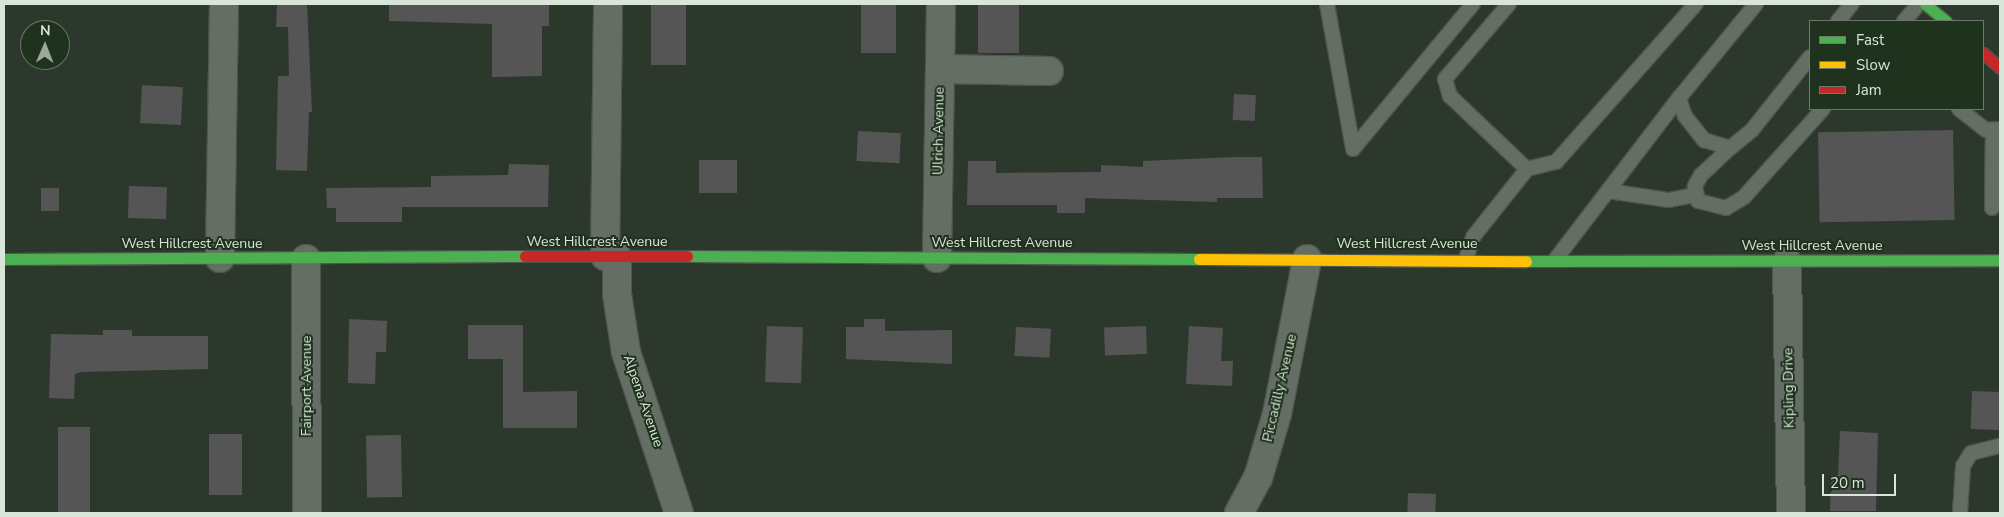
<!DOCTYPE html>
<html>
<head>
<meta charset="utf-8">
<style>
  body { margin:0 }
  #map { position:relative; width:2004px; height:517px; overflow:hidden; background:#2d382c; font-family:"Nunito Sans",sans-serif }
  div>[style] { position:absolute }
  .building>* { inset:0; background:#545554; transform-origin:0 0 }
  .roads { filter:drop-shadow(1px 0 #4d564c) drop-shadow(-1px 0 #4d564c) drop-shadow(0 1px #4d564c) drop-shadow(0 -1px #4d564c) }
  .lane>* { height:14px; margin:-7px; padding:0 7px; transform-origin:7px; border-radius:7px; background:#646e64 }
  .street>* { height:28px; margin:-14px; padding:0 14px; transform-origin:14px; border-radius:14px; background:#646e64 }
  .fast>* { height:11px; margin:-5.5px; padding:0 5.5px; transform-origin:5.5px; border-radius:5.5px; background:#4caf50 }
  .slow>* { height:11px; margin:-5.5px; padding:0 5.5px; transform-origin:5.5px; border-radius:5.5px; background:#ffc107 }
  .jam>* { height:11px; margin:-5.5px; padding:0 5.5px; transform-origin:5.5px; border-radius:5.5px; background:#c62828 }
  span { translate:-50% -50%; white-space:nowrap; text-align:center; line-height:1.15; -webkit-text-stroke:4px #1f321e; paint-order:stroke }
  .street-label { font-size:14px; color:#d9e5d8 }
  .frame { position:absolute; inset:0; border:5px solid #d9e5d8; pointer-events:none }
  .legend { position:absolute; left:1809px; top:20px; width:175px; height:90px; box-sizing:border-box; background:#1f321e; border:1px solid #697a68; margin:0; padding:6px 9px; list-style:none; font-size:15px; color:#d9e5d8 }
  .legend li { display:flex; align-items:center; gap:10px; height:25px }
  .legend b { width:25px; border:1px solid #697a68 }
  .north { position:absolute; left:20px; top:20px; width:50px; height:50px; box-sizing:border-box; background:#1f321e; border:1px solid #697a68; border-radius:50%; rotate:1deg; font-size:14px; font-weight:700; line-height:20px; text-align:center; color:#d9e5d8 }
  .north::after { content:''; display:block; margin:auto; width:18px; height:22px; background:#9da89c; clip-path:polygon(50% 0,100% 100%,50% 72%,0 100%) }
  .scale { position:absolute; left:1822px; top:474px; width:74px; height:22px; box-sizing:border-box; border:2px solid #d9e5d8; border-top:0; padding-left:6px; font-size:15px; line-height:18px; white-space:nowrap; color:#d9e5d8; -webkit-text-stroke:4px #1f321e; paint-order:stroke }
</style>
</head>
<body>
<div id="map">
  <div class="building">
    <i style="clip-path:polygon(277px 4px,307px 4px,312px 112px,309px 112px,307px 171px,276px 170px,278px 76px,289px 76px,288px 27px,276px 27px)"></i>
    <i style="clip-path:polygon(389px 4px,549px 4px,549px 26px,542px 26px,542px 76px,492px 77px,492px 24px,389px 21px)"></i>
    <i style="left:651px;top:4px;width:35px;height:61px"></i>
    <i style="left:861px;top:4px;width:35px;height:49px"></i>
    <i style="left:978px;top:4px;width:41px;height:49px"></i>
    <i style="left:142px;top:85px;width:41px;height:38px;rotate:3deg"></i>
    <i style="left:1234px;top:94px;width:22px;height:26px;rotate:3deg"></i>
    <i style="left:1953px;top:130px;width:90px;height:135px;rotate:89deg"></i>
    <i style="left:858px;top:131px;width:43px;height:30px;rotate:3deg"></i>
    <i style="clip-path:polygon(1234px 157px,1262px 157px,1263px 198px,1217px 198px,1217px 202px,1085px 198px,1085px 213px,1057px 213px,1057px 205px,967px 205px,968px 161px,996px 161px,996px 173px,1101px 172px,1101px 165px,1143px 167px,1143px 161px)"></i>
    <i style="left:699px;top:160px;width:38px;height:33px"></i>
    <i style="clip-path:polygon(509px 164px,549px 165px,548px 207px,402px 207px,402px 222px,336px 222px,336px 208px,327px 208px,326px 188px,431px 187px,431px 176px,508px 175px)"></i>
    <i style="left:129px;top:186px;width:38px;height:32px;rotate:2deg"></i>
    <i style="left:41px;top:188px;width:18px;height:23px"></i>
    <i style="clip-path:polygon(349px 319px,387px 321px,386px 352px,376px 352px,375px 384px,348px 383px)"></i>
    <i style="clip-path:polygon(864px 319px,885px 319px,885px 331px,952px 330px,952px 364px,846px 359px,846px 327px,864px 327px)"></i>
    <i style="clip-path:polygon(468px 325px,523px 325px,523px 392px,577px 391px,577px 428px,503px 428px,503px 359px,468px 359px)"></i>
    <i style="left:767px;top:326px;width:36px;height:56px;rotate:2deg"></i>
    <i style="left:1146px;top:326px;width:28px;height:42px;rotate:88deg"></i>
    <i style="clip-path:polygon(1189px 326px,1223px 328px,1221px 361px,1233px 361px,1232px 386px,1186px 384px)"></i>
    <i style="left:1016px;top:327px;width:35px;height:29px;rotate:3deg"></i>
    <i style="clip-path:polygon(103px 330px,132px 330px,132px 336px,208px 336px,208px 369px,81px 372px,75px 374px,74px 399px,49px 398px,51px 334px,103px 335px)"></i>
    <i style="left:1972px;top:391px;width:28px;height:38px;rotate:2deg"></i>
    <i style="left:58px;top:427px;width:32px;height:86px"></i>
    <i style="clip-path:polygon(1840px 431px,1878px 433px,1876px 511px,1830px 511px,1831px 475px,1838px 475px)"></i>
    <i style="left:209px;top:434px;width:33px;height:61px"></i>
    <i style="left:401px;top:435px;width:62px;height:35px;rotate:89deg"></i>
    <i style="left:1408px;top:493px;width:28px;height:20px;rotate:2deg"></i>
  </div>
  <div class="roads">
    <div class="lane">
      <i style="left:1327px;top:4px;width:147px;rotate:79.8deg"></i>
      <i style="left:1353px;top:149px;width:188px;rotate:-50.4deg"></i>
      <i style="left:1509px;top:4px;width:99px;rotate:130.5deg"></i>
      <i style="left:1445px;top:79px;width:18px;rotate:74deg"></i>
      <i style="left:1450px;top:96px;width:106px;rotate:43.5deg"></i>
      <i style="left:1527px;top:169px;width:30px;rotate:-14deg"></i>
      <i style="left:1556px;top:162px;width:211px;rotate:-48.5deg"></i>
      <i style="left:1756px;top:4px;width:122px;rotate:129.3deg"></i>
      <i style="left:1679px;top:98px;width:19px;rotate:72deg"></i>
      <i style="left:1685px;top:116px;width:31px;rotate:52deg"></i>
      <i style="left:1704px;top:140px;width:27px;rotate:17deg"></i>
      <i style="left:1730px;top:148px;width:28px;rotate:-39deg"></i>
      <i style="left:1752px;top:130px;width:93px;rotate:-51.5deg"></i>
      <i style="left:1838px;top:21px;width:22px;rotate:-51deg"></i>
      <i style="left:1904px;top:21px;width:23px;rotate:-49deg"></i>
      <i style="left:1959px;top:109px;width:34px;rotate:38deg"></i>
      <i style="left:1986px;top:130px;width:14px;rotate:-4deg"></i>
      <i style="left:1730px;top:148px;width:40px;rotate:137deg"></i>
      <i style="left:1701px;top:175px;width:13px;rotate:119deg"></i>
      <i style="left:1695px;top:186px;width:15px;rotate:79deg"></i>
      <i style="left:1698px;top:201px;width:29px;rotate:14deg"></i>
      <i style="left:1726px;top:208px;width:21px;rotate:-31deg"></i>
      <i style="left:1744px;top:197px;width:118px;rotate:-48.1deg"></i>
      <i style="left:1608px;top:191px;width:62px;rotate:8.4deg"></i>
      <i style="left:1669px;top:200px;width:25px;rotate:-11deg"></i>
      <i style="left:1992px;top:208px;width:77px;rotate:-89.3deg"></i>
      <i style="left:1466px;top:259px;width:23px;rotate:-72deg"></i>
      <i style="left:1473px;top:237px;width:87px;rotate:-51.5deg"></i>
      <i style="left:1555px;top:260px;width:204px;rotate:-52.6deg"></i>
      <i style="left:1960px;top:513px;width:47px;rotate:-86.3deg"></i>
      <i style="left:1963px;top:466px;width:15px;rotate:-58deg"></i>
      <i style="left:1971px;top:453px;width:30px;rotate:-14deg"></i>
    </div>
    <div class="street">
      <i style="left:940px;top:69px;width:109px;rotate:1.1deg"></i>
      <i style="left:605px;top:256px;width:252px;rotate:-89.3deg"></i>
      <i style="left:617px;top:257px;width:37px;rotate:90deg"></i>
      <i style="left:617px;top:294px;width:59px;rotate:81.2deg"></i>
      <i style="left:626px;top:352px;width:169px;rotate:71.8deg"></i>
      <i style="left:220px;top:258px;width:254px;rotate:-89.1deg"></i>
      <i style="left:937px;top:258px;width:254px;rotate:-89.1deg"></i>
      <i style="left:306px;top:259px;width:254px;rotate:89.8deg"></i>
      <i style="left:1787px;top:262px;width:251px;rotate:89.1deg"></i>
      <i style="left:1239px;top:513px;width:40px;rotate:-62deg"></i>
      <i style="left:1258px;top:478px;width:67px;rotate:-73.5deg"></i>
      <i style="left:1277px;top:414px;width:158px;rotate:-79deg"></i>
    </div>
    <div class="fast">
      <i style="left:1925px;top:4px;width:27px;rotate:39deg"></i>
      <i style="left:687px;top:256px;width:512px;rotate:0.34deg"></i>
      <i style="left:4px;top:259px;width:521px;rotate:-0.33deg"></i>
      <i style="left:1526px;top:261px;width:474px;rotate:-0.1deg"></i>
    </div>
    <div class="slow">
      <i style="left:1199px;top:259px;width:327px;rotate:0.4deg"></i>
    </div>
    <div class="jam">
      <i style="left:1983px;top:53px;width:23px;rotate:41deg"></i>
      <i style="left:525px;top:256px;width:162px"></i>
    </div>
  </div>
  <div class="street-label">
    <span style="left:939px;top:131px;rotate:-89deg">Ulrich Avenue</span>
    <span style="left:597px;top:242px">West Hillcrest Avenue</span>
    <span style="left:1002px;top:243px">West Hillcrest Avenue</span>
    <span style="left:192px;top:244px">West Hillcrest Avenue</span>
    <span style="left:1407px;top:244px">West Hillcrest Avenue</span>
    <span style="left:1812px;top:246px">West Hillcrest Avenue</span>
    <span style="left:307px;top:386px;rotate:-90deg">Fairport Avenue</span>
    <span style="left:1280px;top:388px;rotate:-77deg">Piccadilly Avenue</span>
    <span style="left:1789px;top:388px;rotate:-91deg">Kipling Drive</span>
    <span style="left:643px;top:401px;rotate:71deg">Alpena Avenue</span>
  </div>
  <div class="frame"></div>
  <ul class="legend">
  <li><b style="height:6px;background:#4caf50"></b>Fast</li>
  <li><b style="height:6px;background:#ffc107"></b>Slow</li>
  <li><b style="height:6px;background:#c62828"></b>Jam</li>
  </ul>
  <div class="north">N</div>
  <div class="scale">20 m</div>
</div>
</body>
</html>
